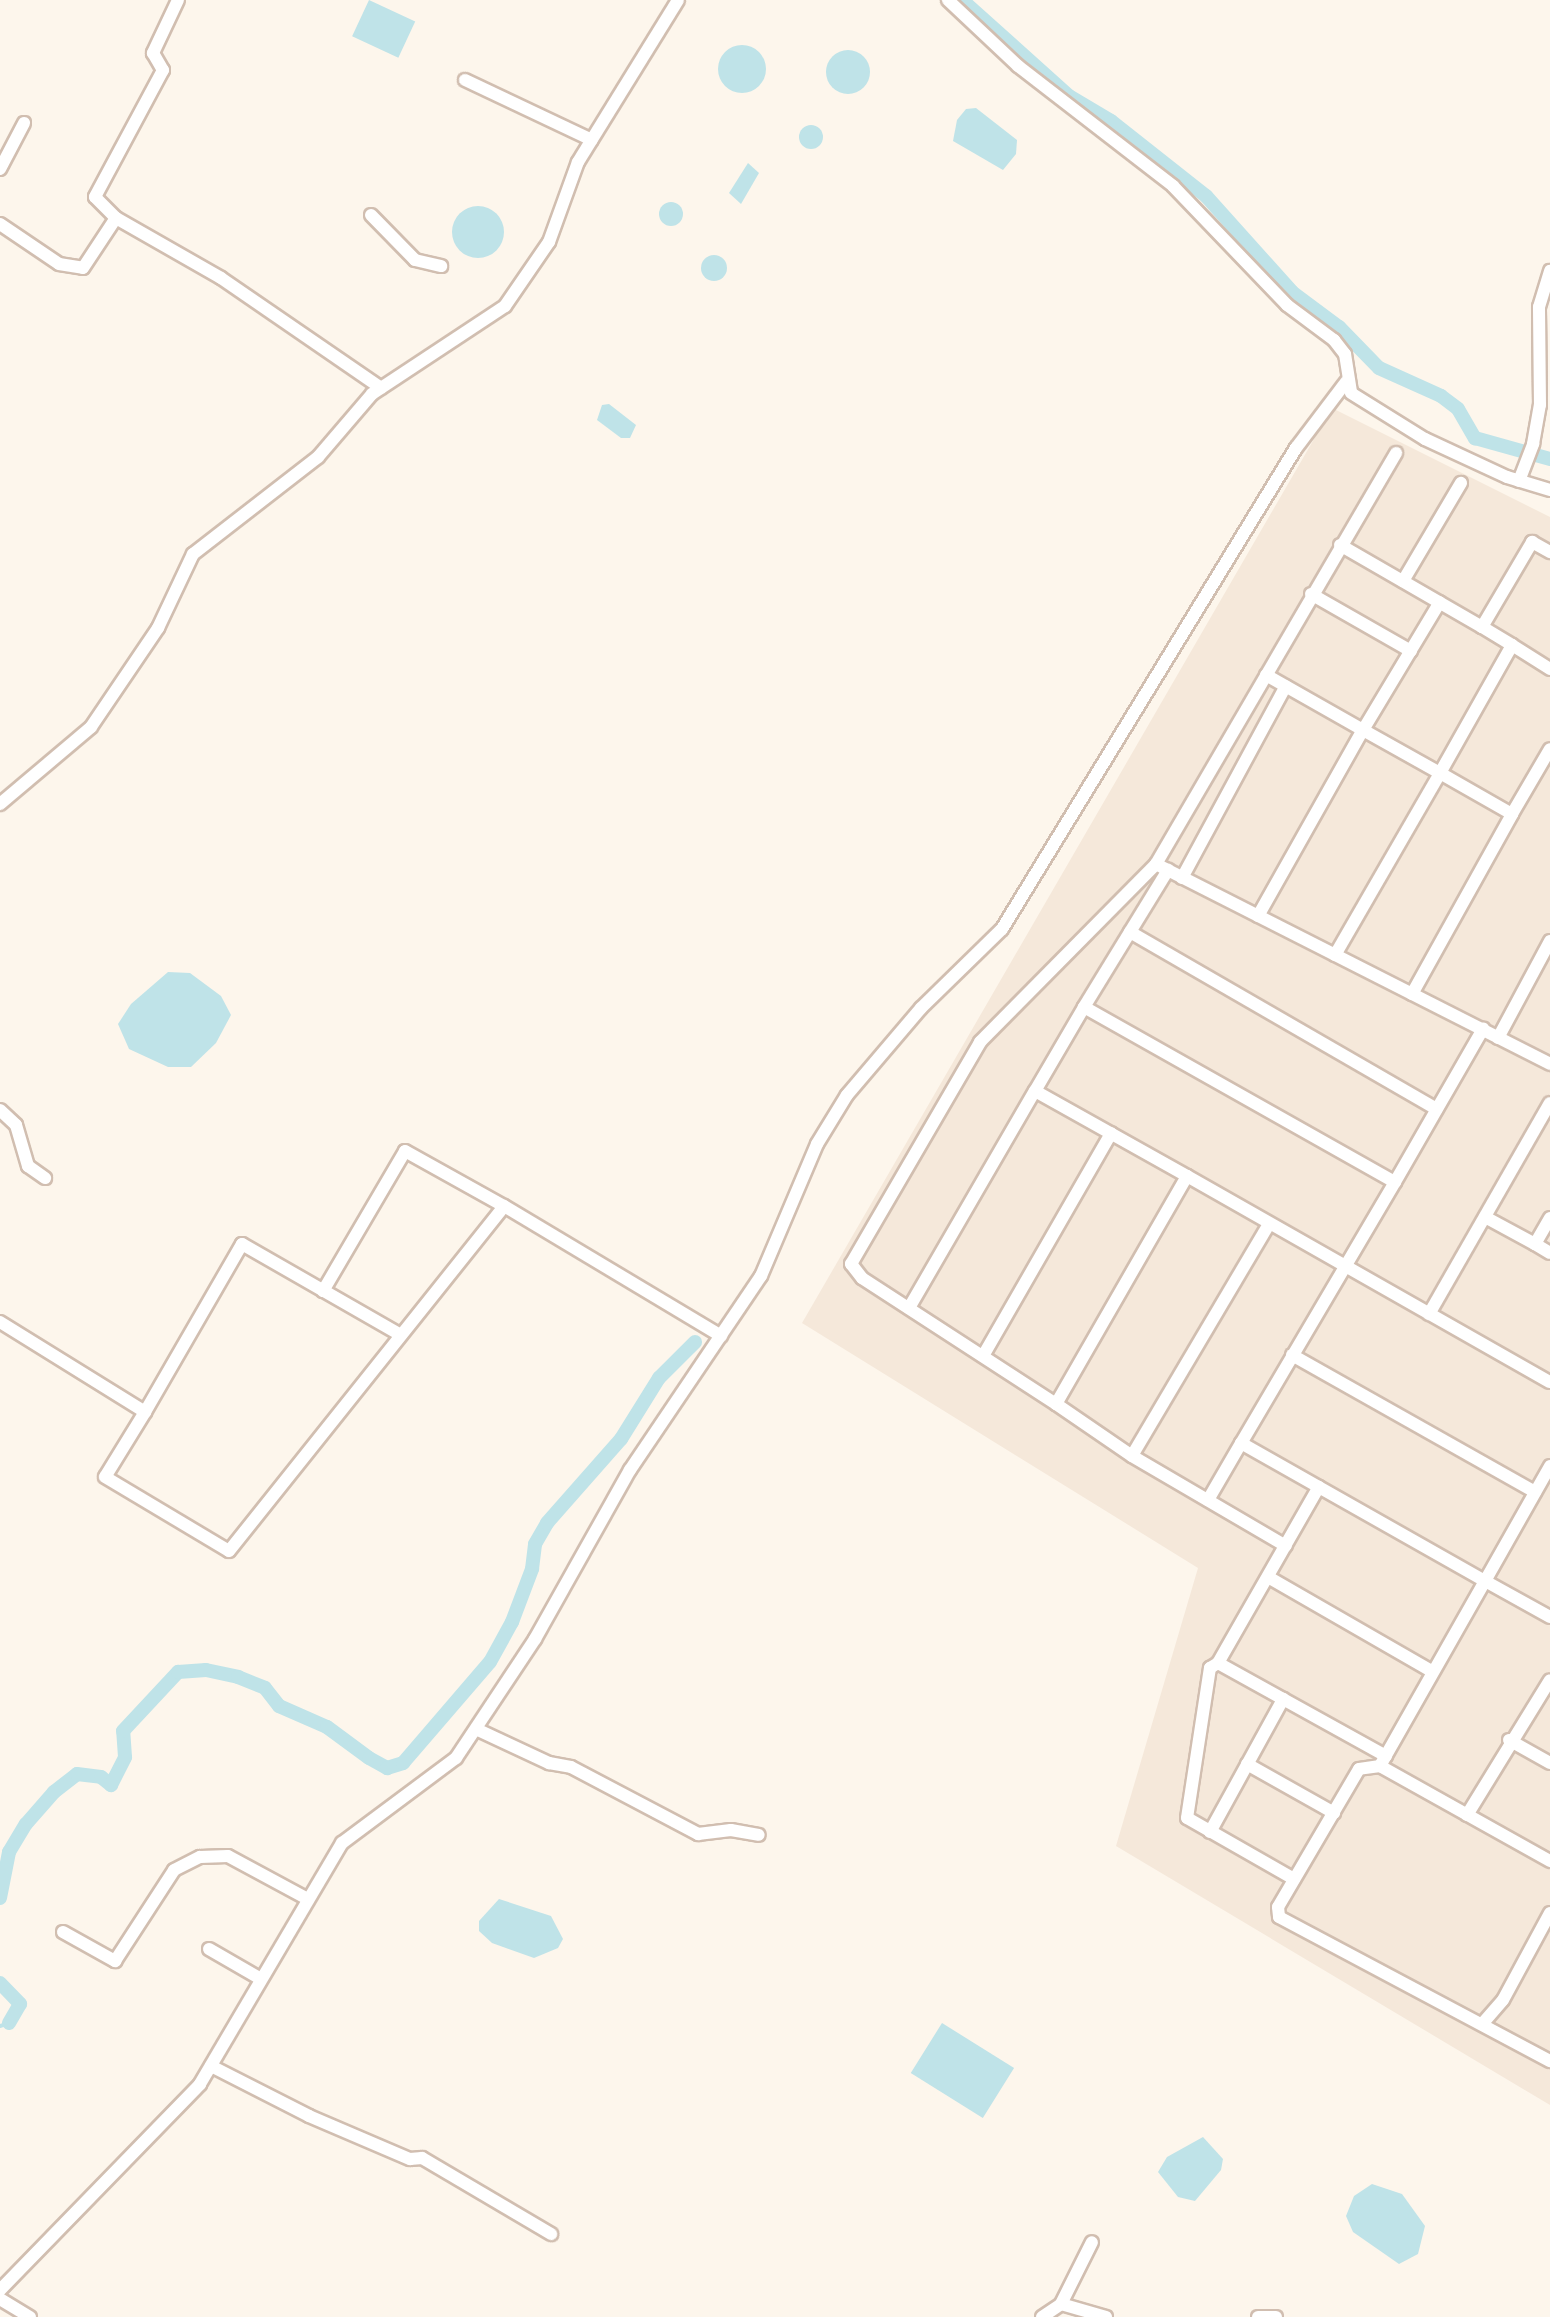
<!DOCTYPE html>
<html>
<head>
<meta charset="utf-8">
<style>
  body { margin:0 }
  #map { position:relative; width:1550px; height:2317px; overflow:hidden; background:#fdf6ec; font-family:Inter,sans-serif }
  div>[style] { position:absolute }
  .residential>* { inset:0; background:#f5e8da }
  .water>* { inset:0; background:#bfe3e8; transform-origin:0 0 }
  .round { border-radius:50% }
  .stream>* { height:4px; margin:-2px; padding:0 2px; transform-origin:2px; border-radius:2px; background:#bfe3e8 }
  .canal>* { height:14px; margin:-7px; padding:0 7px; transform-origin:7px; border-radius:7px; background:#bfe3e8 }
  .roads { filter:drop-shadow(2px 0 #d1beb0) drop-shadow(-2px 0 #d1beb0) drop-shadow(0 2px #d1beb0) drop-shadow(0 -2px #d1beb0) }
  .minor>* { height:12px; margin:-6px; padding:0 6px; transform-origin:6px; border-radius:6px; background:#fff }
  span { translate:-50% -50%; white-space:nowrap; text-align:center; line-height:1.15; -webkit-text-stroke:6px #fffaf3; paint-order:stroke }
</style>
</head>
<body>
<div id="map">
  <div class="residential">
    <i style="clip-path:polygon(1332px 408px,1550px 517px,1550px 2105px,1116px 1846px,1198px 1568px,802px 1323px)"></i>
  </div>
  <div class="water">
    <i style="left:369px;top:0;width:51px;height:40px;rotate:25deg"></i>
    <i class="round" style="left:718px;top:45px;width:48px;height:48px"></i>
    <i class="round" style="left:826px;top:50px;width:44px;height:44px"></i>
    <i style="clip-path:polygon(976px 108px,1017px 140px,1016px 154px,1003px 170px,953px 141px,957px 120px,966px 109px)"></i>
    <i class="round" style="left:799px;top:125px;width:24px;height:24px"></i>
    <i style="clip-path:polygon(748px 163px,759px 173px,741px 204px,729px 193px)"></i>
    <i class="round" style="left:659px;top:202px;width:24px;height:24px"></i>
    <i class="round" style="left:452px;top:206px;width:52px;height:52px"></i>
    <i class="round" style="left:701px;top:255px;width:26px;height:26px"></i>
    <i style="clip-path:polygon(609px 404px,636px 425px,630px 438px,621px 438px,597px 420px,602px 405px)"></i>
    <i style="clip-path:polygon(168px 972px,190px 973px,221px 996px,231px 1015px,216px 1043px,191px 1067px,168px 1067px,129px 1049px,118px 1024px,131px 1004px)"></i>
    <i style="clip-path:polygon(499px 1899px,551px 1916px,563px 1939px,558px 1948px,534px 1958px,492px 1943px,479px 1931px,479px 1921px)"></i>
    <i style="left:942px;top:2023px;width:85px;height:59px;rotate:32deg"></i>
    <i style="clip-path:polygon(1203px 2137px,1223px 2159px,1221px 2170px,1195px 2201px,1178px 2197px,1158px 2172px,1167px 2157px)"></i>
    <i style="clip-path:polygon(1372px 2184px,1402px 2194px,1425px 2226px,1418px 2254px,1399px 2264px,1353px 2232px,1346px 2216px,1354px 2196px)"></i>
  </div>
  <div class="stream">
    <i style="left:0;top:2026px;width:9px;rotate:-18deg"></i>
  </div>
  <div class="canal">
    <i style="left:962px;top:0;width:144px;rotate:41.9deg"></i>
    <i style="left:1069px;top:96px;width:49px;rotate:30.8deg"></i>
    <i style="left:1111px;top:121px;width:121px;rotate:38.3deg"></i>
    <i style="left:1206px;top:196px;width:129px;rotate:48.1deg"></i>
    <i style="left:1292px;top:292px;width:59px;rotate:36.7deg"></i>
    <i style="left:1339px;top:327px;width:57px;rotate:45.7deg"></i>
    <i style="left:1379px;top:368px;width:68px;rotate:24.3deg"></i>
    <i style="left:1441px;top:396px;width:21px;rotate:37deg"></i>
    <i style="left:1458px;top:409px;width:34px;rotate:60deg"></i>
    <i style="left:1475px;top:438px;width:78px;rotate:15.6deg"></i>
    <i style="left:0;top:1898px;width:47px;rotate:-78.9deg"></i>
    <i style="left:9px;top:1852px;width:33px;rotate:-59deg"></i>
    <i style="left:26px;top:1824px;width:43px;rotate:-48.8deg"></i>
    <i style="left:54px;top:1792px;width:29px;rotate:-38deg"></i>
    <i style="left:77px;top:1774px;width:24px;rotate:7deg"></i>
    <i style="left:101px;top:1777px;width:13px;rotate:39deg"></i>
    <i style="left:111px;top:1785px;width:31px;rotate:-63deg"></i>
    <i style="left:125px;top:1757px;width:26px;rotate:-94deg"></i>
    <i style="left:123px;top:1731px;width:81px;rotate:-47deg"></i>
    <i style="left:178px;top:1672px;width:28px;rotate:-4deg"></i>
    <i style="left:206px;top:1670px;width:33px;rotate:12deg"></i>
    <i style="left:238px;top:1677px;width:29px;rotate:22deg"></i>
    <i style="left:265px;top:1688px;width:23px;rotate:52deg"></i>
    <i style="left:279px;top:1706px;width:52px;rotate:23.6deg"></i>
    <i style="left:327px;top:1727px;width:52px;rotate:36.4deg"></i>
    <i style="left:369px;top:1758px;width:21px;rotate:29deg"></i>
    <i style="left:387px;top:1768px;width:17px;rotate:-17deg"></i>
    <i style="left:403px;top:1763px;width:133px;rotate:-49.3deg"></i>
    <i style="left:490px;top:1662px;width:46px;rotate:-61.2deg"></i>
    <i style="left:512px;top:1622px;width:57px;rotate:-69.3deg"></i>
    <i style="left:532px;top:1569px;width:25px;rotate:-83deg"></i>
    <i style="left:535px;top:1544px;width:24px;rotate:-60deg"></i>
    <i style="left:547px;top:1523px;width:112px;rotate:-48.6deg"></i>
    <i style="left:621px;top:1439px;width:72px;rotate:-58.1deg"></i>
    <i style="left:659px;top:1378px;width:51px;rotate:-45deg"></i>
    <i style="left:0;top:1983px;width:29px;rotate:46deg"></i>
    <i style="left:20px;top:2004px;width:22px;rotate:120deg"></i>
  </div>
  <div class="roads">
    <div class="minor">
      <i style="left:178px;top:0;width:59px;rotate:115.3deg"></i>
      <i style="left:153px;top:53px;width:20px;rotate:60deg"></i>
      <i style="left:163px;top:70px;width:144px;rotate:118.2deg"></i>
      <i style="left:95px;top:197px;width:30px;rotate:45deg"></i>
      <i style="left:116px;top:218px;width:121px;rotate:29.7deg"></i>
      <i style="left:221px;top:278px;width:194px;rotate:34.5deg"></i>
      <i style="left:948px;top:0;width:96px;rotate:43.3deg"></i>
      <i style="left:1018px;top:66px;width:196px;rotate:37.7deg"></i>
      <i style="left:1173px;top:186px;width:165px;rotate:46.2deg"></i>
      <i style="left:1287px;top:305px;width:59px;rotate:36.7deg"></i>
      <i style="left:1334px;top:340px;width:18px;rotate:52deg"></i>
      <i style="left:1345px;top:354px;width:39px;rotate:81deg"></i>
      <i style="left:1351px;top:393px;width:87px;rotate:31.9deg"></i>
      <i style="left:1425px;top:439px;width:90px;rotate:24.9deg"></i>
      <i style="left:1507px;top:477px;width:45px;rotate:16.8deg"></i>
      <i style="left:465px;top:80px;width:140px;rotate:25.3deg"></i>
      <i style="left:0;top:169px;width:52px;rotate:-62.4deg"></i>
      <i style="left:371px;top:215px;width:63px;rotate:45.6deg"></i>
      <i style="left:415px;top:260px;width:27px;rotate:13deg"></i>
      <i style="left:0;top:224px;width:71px;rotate:34.1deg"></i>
      <i style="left:59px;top:264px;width:24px;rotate:9deg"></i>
      <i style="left:83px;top:268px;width:60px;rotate:-56.6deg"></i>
      <i style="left:1519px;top:481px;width:40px;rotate:-69deg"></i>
      <i style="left:1533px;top:444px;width:40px;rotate:-80deg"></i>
      <i style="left:1540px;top:405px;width:98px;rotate:-90.6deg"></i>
      <i style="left:1539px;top:307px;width:38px;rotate:-73deg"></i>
      <i style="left:1340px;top:545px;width:164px;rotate:30deg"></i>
      <i style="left:1482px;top:627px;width:99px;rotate:-59.5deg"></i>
      <i style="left:1532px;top:542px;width:21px;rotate:29deg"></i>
      <i style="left:1403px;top:581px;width:114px;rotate:-59.4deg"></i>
      <i style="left:1311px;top:594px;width:115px;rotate:29.7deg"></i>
      <i style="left:1512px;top:645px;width:45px;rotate:32.3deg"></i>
      <i style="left:1266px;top:675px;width:112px;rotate:29.6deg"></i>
      <i style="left:1363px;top:730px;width:149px;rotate:-59deg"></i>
      <i style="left:0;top:804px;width:119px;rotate:-40.2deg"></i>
      <i style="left:91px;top:727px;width:120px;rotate:-55.9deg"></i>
      <i style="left:158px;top:628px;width:82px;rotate:-64.7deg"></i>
      <i style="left:193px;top:554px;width:158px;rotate:-37.8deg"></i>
      <i style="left:318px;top:457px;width:83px;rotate:-49.4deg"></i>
      <i style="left:372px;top:394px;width:159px;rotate:-33.5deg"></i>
      <i style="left:505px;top:306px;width:78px;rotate:-55.5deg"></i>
      <i style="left:549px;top:242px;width:85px;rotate:-70.1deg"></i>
      <i style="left:578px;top:162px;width:190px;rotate:-58.3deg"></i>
      <i style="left:1156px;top:864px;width:442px;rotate:26.9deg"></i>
      <i style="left:1182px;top:878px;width:218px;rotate:-61.6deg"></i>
      <i style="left:1258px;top:916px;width:214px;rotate:-60.6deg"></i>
      <i style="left:1363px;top:730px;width:88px;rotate:29.2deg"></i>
      <i style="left:1440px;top:773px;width:147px;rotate:-60.6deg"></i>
      <i style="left:1512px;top:645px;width:35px;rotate:-149deg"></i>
      <i style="left:1130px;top:932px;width:354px;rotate:30deg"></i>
      <i style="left:1335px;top:955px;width:210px;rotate:-60deg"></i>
      <i style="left:1440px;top:773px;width:83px;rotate:29.7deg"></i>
      <i style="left:1512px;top:814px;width:75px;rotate:-59.7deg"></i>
      <i style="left:1412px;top:994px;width:206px;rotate:-60.9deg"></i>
      <i style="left:1084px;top:1007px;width:161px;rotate:-58.5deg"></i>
      <i style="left:1498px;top:1038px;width:110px;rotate:-61.8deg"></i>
      <i style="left:0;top:1110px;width:22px;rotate:43deg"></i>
      <i style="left:16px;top:1125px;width:43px;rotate:73.7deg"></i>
      <i style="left:28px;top:1166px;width:21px;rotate:35deg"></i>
      <i style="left:1187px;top:1176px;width:417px;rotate:29.6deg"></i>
      <i style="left:1395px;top:1182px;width:303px;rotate:120.5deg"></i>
      <i style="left:1241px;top:1443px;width:280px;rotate:29.5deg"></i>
      <i style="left:1485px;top:1581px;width:132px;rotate:-60.5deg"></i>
      <i style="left:1485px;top:1217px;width:57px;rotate:28.4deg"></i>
      <i style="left:1535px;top:1244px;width:30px;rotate:-60deg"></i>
      <i style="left:1269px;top:1224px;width:269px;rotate:120.6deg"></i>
      <i style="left:1132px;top:1456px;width:92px;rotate:-145.6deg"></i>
      <i style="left:1056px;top:1404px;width:263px;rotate:-60.1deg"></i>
      <i style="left:1187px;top:1176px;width:174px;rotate:-150.8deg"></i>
      <i style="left:1035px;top:1091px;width:97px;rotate:-59.7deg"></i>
      <i style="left:1084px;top:1007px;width:357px;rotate:29.4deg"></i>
      <i style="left:1395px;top:1182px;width:177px;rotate:-60.1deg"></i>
      <i style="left:1535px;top:1244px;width:17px;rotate:31deg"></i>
      <i style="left:323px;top:1291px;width:162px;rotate:-59.6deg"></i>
      <i style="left:405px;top:1151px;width:113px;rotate:29.1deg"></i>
      <i style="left:909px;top:1308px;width:251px;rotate:-59.9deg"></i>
      <i style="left:1429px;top:1314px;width:243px;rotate:-60.2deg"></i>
      <i style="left:0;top:1322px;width:171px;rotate:31.8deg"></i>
      <i style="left:145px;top:1412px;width:76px;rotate:121.6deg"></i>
      <i style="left:105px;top:1477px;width:144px;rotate:30.8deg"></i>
      <i style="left:229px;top:1551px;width:441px;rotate:-51.4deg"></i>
      <i style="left:504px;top:1206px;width:253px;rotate:30.9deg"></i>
      <i style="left:1292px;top:1355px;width:279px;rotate:29.4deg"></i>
      <i style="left:983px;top:1356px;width:257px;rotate:-60.1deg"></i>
      <i style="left:1056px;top:1404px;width:231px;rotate:-147deg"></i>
      <i style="left:862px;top:1278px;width:18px;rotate:-128deg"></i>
      <i style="left:851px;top:1264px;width:257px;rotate:-59.8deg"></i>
      <i style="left:980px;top:1042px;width:250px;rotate:-45.3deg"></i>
      <i style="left:1156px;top:864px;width:476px;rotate:-59.7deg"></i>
      <i style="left:145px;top:1412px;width:194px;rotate:-60deg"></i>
      <i style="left:242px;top:1244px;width:183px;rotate:29.8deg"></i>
      <i style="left:1132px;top:1456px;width:178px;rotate:30.3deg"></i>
      <i style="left:1208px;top:1500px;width:66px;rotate:-59.9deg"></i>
      <i style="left:1268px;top:1577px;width:190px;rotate:29.9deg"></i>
      <i style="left:1550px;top:1617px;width:74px;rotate:-151deg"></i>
      <i style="left:1485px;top:1581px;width:213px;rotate:119.6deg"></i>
      <i style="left:1380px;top:1766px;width:195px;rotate:29.2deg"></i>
      <i style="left:1218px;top:1663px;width:203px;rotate:-60.2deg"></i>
      <i style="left:476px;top:1729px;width:81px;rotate:25deg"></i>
      <i style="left:549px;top:1763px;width:22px;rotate:10deg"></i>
      <i style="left:571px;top:1767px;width:144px;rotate:27.8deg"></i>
      <i style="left:698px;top:1834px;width:33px;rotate:-7deg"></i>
      <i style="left:731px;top:1830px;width:28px;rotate:10deg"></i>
      <i style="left:1509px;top:1740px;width:47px;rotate:29.3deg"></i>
      <i style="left:1247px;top:1764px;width:100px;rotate:29.4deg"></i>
      <i style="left:1380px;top:1766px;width:21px;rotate:172deg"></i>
      <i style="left:1359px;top:1769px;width:160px;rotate:120.4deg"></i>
      <i style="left:1278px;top:1907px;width:10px;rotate:84deg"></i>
      <i style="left:1279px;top:1917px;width:307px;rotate:28deg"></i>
      <i style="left:1467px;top:1815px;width:158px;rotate:-58.4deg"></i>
      <i style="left:1210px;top:1832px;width:152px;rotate:-61.2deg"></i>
      <i style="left:1294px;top:1879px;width:123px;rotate:-150.3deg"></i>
      <i style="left:1187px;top:1818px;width:152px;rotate:-81.3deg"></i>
      <i style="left:1210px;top:1668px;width:9px;rotate:-32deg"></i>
      <i style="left:1218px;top:1663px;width:192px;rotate:29deg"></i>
      <i style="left:63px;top:1932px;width:60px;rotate:29.1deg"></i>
      <i style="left:115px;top:1961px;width:108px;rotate:-57deg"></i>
      <i style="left:174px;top:1870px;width:29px;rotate:-27deg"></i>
      <i style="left:200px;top:1857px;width:28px;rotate:-2deg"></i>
      <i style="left:228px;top:1856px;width:89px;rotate:28.3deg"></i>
      <i style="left:209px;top:1949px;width:60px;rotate:30deg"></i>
      <i style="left:1483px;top:2023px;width:30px;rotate:-49deg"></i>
      <i style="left:1503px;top:2000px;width:99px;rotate:-61.6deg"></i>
      <i style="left:211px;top:2066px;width:110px;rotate:27deg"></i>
      <i style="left:309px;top:2116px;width:110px;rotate:23.1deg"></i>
      <i style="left:410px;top:2159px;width:12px;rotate:-5deg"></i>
      <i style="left:422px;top:2158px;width:150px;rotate:30.5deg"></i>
      <i style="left:0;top:2290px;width:287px;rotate:-45.8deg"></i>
      <i style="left:200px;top:2084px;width:280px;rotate:-59.5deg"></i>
      <i style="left:342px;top:1843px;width:142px;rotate:-36.7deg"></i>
      <i style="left:456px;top:1758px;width:143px;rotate:-56.4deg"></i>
      <i style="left:535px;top:1639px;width:194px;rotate:-60.7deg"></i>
      <i style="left:630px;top:1470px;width:234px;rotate:-56deg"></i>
      <i style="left:761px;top:1276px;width:143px;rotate:-67deg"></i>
      <i style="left:817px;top:1144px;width:57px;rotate:-58.5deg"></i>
      <i style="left:847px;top:1095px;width:114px;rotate:-49.6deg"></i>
      <i style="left:921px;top:1008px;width:113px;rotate:-44.3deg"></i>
      <i style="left:1002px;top:929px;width:564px;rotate:-58.57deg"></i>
      <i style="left:1296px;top:448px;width:83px;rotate:-52.9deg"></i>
      <i style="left:0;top:2299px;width:35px;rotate:31deg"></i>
      <i style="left:1061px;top:2304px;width:69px;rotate:-63.4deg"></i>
      <i style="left:1042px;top:2317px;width:23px;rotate:-34deg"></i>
      <i style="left:1061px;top:2304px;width:47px;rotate:16.1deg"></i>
      <i style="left:1258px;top:2317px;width:18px"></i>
    </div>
  </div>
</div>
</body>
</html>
